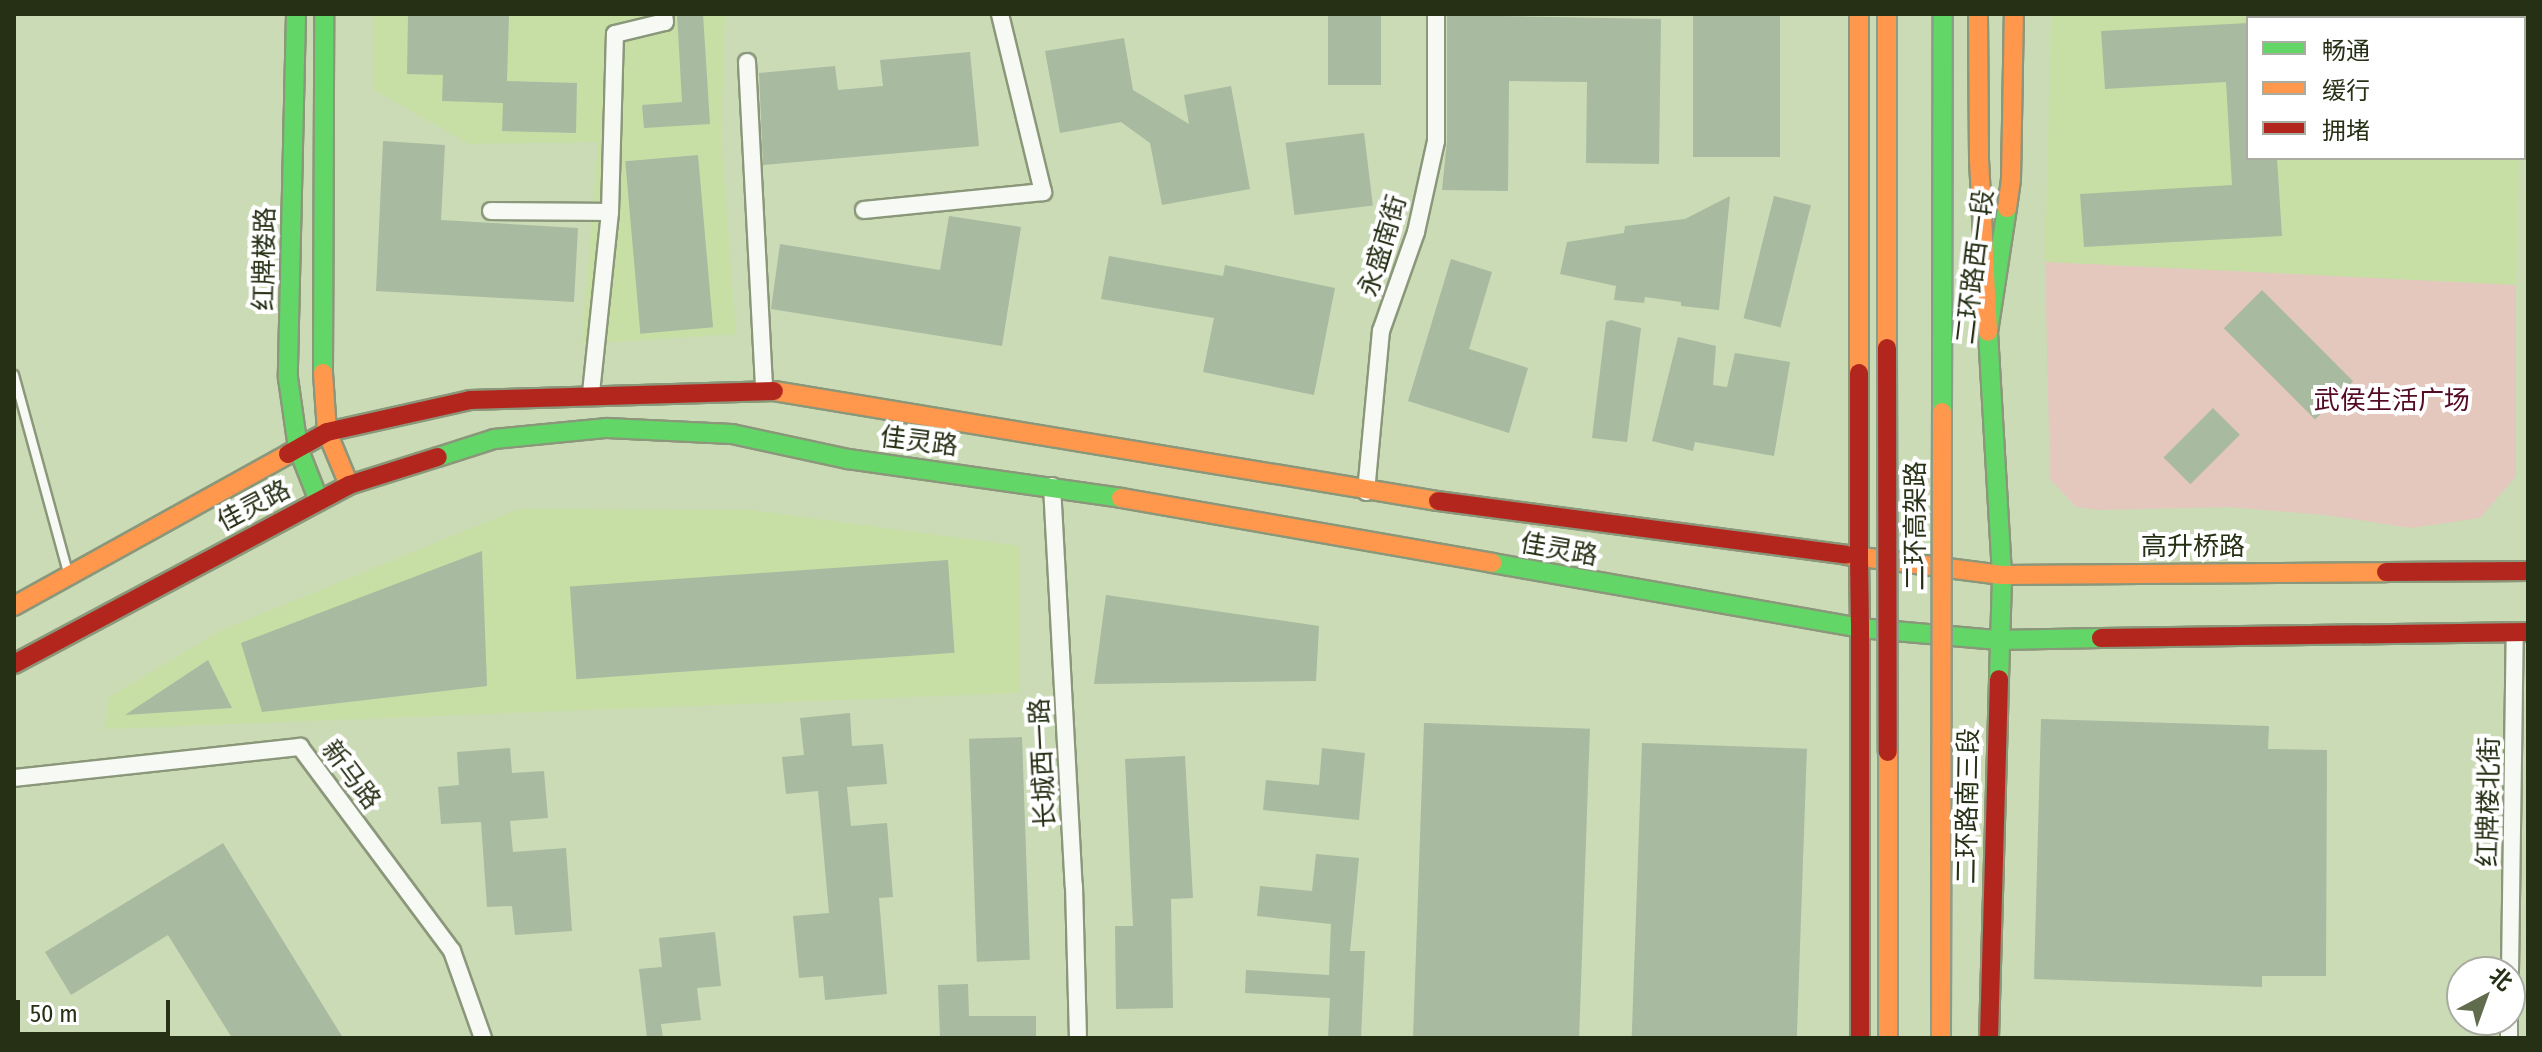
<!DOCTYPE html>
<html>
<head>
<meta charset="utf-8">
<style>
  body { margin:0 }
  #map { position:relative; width:2542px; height:1052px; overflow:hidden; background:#cbdbb6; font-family:"Fira Sans Condensed","Noto Sans SC",sans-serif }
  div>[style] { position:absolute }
  .built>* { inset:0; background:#c7dfa5 }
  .green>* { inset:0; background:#e4c7bd }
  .building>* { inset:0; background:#a8baa0; transform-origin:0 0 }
  .roads { filter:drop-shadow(2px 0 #8b977a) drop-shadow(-2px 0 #8b977a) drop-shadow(0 2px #8b977a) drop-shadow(0 -2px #8b977a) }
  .lane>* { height:8px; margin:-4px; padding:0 4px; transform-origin:4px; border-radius:4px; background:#f7faf4 }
  .street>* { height:16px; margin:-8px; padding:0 8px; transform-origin:8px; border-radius:8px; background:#f7faf4 }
  .fast>* { height:18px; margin:-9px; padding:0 9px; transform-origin:9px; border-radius:9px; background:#63d668 }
  .slow>* { height:18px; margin:-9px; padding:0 9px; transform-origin:9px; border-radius:9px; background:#ff974d }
  .jam>* { height:18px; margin:-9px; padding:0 9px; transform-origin:9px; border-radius:9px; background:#b3261e }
  .bridges { filter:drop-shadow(2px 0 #889d8a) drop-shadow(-2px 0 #889d8a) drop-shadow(0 2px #889d8a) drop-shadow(0 -2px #889d8a) }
  .fast-bridge>* { height:18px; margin:-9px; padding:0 9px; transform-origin:9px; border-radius:9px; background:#63d668 }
  .slow-bridge>* { height:18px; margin:-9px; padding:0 9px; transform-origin:9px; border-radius:9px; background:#ff974d }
  .jam-bridge>* { height:18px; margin:-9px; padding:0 9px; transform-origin:9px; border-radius:9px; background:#b3261e }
  span { translate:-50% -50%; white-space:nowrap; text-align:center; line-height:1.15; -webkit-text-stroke:8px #fff; paint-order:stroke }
  .street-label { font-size:26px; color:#263015 }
  .park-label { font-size:26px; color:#540a24 }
  .frame { position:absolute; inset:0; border:16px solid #263015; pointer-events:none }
  .legend { position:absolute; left:2246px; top:16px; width:280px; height:144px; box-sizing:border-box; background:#fff; border:2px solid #a8aca1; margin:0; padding:10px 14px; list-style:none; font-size:24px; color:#263015 }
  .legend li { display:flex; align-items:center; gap:16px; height:40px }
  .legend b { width:40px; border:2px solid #a8aca1 }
  .north { position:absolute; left:2446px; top:956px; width:80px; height:80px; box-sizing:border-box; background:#fff; border:2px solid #a8aca1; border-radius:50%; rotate:41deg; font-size:22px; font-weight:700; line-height:32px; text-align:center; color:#263015 }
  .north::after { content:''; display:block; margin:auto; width:28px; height:36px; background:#606c4d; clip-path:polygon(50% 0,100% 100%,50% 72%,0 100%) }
  .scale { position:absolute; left:16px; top:1000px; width:154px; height:36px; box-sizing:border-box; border:4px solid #263015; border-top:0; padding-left:10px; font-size:24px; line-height:28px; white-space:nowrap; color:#263015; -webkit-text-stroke:6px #fff; paint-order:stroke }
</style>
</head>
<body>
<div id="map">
  <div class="built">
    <i style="clip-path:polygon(373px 14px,725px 14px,721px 139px,736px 334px,582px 344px,598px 142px,469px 144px,373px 89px)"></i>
    <i style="clip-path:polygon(2051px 14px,2522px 14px,2522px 18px,2248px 18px,2248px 158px,2519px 158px,2516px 285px,2045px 262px)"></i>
    <i style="clip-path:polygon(518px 509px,751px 510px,1020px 546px,1019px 693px,105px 729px,109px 697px,222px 630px)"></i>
  </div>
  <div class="green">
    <i style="clip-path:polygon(2045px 262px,2516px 285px,2516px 476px,2480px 518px,2411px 528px,2325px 515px,2228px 507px,2098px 510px,2076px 507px,2050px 479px)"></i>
  </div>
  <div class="building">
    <i style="clip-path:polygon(408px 14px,509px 15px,507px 81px,577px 83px,576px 133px,502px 131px,503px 103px,442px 101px,443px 75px,407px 74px)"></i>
    <i style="clip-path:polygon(677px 14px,703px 14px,710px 124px,644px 128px,642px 105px,682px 102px)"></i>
    <i style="left:1328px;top:14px;width:53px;height:71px"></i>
    <i style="left:1693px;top:14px;width:87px;height:143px"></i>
    <i style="clip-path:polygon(1447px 15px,1661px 19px,1659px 164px,1586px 163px,1587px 82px,1509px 81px,1508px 191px,1442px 190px,1447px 141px)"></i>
    <i style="clip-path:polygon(2248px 23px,2248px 158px,2277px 158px,2282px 236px,2084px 247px,2080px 194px,2232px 185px,2226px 82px,2105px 89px,2101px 31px)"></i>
    <i style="clip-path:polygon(1124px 38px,1133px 90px,1189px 124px,1184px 95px,1231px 86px,1250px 189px,1162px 205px,1150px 143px,1121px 122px,1060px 133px,1045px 51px)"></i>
    <i style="clip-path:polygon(970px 52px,979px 146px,763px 165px,759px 73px,835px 66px,838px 90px,883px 86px,880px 60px)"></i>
    <i style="left:1364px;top:133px;width:73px;height:79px;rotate:83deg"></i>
    <i style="clip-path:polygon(383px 141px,445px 145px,441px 220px,578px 228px,574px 302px,376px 291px)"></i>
    <i style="left:698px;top:155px;width:173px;height:73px;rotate:85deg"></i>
    <i style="clip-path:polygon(1730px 196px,1719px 310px,1681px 306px,1681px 302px,1645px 297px,1644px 303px,1614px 300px,1616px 286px,1560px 274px,1567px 242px,1624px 233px,1625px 226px,1685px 219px)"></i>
    <i style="left:1774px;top:196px;width:38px;height:126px;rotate:14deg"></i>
    <i style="clip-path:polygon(949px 216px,1021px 227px,1002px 346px,771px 309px,780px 244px,940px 270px)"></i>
    <i style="clip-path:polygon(1109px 256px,1223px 276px,1225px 265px,1335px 288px,1314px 395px,1203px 372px,1214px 318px,1101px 299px)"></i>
    <i style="clip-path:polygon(1451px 259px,1492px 272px,1469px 349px,1528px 368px,1509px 433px,1408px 401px)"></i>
    <i style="left:2262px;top:290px;width:129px;height:54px;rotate:45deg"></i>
    <i style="clip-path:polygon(1611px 320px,1641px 328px,1627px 442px,1592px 438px,1606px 322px)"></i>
    <i style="clip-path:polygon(1678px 337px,1716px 346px,1713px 385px,1727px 387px,1735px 353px,1790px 362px,1774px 456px,1695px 442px,1693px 451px,1652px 441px)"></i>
    <i style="left:2213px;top:408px;width:38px;height:70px;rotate:45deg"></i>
    <i style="clip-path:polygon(482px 551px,487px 686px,262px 712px,241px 643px)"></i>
    <i style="left:948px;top:560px;width:93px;height:379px;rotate:86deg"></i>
    <i style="clip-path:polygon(1106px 595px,1319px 626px,1316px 681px,1094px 684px)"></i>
    <i style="clip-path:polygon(208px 660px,232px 708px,125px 715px)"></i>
    <i style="clip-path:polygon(850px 713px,852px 746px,883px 744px,887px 784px,847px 787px,851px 826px,887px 823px,893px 897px,879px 898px,887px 994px,825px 1000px,823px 976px,799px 978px,793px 916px,829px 913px,818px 791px,786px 794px,782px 757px,804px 755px,800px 718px)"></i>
    <i style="clip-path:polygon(2041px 719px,2269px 726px,2268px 749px,2327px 750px,2326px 976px,2262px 976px,2262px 987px,2034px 979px)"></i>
    <i style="left:1424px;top:723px;width:166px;height:315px;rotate:2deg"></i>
    <i style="left:1022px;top:737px;width:223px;height:53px;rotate:88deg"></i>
    <i style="left:1642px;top:743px;width:165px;height:295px;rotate:2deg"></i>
    <i style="clip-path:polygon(510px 748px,512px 773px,544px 771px,548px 818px,510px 821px,513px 852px,566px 848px,572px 931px,515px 935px,512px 906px,487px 907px,481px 822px,441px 824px,438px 787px,459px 785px,457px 752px)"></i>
    <i style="clip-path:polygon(1322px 748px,1365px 753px,1359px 820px,1263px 810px,1266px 780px,1319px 785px)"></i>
    <i style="clip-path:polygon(1185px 756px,1193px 898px,1171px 899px,1173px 1008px,1116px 1009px,1115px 926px,1133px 926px,1125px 759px)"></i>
    <i style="clip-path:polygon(223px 843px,343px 1038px,232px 1038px,168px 935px,71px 995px,45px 952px)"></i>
    <i style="clip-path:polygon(1316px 854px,1359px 858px,1350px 951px,1365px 951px,1361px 1038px,1328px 1038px,1330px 998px,1245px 993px,1246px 970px,1329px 975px,1331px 924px,1257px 916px,1260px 886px,1312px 891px)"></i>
    <i style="clip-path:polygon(715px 932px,721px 986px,697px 988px,701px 1020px,661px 1024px,663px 1038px,647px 1038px,639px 969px,662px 967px,659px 938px)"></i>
    <i style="clip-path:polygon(968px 984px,969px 1016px,1036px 1016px,1036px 1038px,940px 1038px,938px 985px)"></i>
  </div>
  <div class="roads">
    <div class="lane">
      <i style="left:14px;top:375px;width:205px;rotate:74.7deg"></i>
    </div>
    <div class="street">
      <i style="left:747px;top:62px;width:327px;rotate:87deg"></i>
      <i style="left:864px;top:210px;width:180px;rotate:-5.7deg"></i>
      <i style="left:1043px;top:192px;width:183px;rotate:-103.6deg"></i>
      <i style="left:491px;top:211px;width:119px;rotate:0.5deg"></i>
      <i style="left:591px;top:393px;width:182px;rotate:-84deg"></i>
      <i style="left:610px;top:212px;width:178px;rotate:-88.4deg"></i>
      <i style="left:615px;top:34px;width:51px;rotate:-13.5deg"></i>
      <i style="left:665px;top:22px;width:8px;rotate:-97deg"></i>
      <i style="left:1052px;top:486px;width:401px;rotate:86.9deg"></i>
      <i style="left:1074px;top:886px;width:152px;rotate:88.5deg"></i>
      <i style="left:1366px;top:492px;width:162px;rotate:-84.7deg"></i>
      <i style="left:1381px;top:331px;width:105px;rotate:-70.5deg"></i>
      <i style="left:1416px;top:232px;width:93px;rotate:-77.6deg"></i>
      <i style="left:1436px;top:141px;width:127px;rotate:-90deg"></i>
      <i style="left:14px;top:778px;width:288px;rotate:-6.2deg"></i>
      <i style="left:300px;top:747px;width:254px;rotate:53.3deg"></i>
      <i style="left:452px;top:951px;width:92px;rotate:70.4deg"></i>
      <i style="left:2510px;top:972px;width:340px;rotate:-89.2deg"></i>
      <i style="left:2509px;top:1038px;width:18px;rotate:-90deg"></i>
    </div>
    <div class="fast">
      <i style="left:296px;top:14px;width:364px;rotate:91.3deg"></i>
      <i style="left:288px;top:378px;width:71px;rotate:81.9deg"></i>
      <i style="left:298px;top:448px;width:57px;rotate:68.4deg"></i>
      <i style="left:323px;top:373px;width:359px;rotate:-89.8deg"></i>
      <i style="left:438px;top:457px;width:59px;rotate:-17.8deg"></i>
      <i style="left:494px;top:439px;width:114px;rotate:-5.6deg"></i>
      <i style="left:607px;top:428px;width:125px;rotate:2.7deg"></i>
      <i style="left:732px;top:434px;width:119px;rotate:12.2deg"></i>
      <i style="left:848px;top:459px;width:276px;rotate:8.1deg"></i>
      <i style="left:1492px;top:563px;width:374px;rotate:10deg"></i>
      <i style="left:1860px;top:628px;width:139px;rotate:5deg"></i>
      <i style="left:1998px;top:640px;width:103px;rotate:-1.1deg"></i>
      <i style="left:1999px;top:679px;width:104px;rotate:-88.3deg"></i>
      <i style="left:2002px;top:575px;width:243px;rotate:-93.3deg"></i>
      <i style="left:1988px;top:332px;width:125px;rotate:-81.3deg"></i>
    </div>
    <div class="slow">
      <i style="left:1859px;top:14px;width:359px;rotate:90deg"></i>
      <i style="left:1978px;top:14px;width:146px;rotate:89.6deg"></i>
      <i style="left:1979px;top:160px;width:172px;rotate:87deg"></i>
      <i style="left:2007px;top:208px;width:29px;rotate:-82deg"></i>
      <i style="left:2011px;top:179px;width:165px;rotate:-89deg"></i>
      <i style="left:323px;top:373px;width:59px;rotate:86.1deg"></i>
      <i style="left:327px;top:432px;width:57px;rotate:67.5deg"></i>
      <i style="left:774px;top:391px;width:673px;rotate:9.41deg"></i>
      <i style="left:1121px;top:498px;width:377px;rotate:9.9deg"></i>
      <i style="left:1846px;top:555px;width:157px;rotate:7.3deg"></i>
      <i style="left:2002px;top:575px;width:384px;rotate:-0.4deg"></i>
      <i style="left:14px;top:606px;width:313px;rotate:-29deg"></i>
    </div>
    <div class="jam">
      <i style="left:1859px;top:373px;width:184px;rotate:90deg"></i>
      <i style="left:288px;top:454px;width:45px;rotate:-29.4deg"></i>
      <i style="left:327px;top:432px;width:147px;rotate:-12.6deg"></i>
      <i style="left:470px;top:400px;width:304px;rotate:-1.7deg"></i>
      <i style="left:1438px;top:501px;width:412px;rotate:7.5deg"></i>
      <i style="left:1859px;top:557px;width:71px;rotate:89.2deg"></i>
      <i style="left:2386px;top:572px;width:142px;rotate:-0.4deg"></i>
      <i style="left:1860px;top:628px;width:410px;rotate:90deg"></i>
      <i style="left:2101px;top:638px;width:427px;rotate:-0.8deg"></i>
      <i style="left:14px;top:664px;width:380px;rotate:-28.1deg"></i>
      <i style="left:349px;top:485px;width:93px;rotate:-17.5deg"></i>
      <i style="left:1989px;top:1038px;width:359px;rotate:-88.4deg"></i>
    </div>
  </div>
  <div class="bridges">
    <div class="fast-bridge">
      <i style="left:1942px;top:412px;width:398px;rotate:-89.9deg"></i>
    </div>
    <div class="slow-bridge">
      <i style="left:1887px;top:14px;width:334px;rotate:90deg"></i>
      <i style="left:1888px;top:752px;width:286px;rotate:90deg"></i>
      <i style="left:1941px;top:1038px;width:626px;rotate:-89.91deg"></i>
    </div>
    <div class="jam-bridge">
      <i style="left:1887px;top:348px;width:404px;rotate:89.9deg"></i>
    </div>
  </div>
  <div class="street-label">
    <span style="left:1383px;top:246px;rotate:-73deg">永盛南街</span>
    <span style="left:265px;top:259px;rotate:-89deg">红牌楼路</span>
    <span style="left:1975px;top:267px;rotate:-83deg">二环路西一段</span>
    <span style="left:919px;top:442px;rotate:7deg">佳灵路</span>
    <span style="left:254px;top:506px;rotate:-28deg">佳灵路</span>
    <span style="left:1916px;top:526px;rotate:-90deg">二环高架路</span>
    <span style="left:2193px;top:547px">高升桥路</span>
    <span style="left:1559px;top:550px;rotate:10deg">佳灵路</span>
    <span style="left:1043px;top:763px;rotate:-93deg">长城西一路</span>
    <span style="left:351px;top:775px;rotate:53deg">新马路</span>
    <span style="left:2489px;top:802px;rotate:-89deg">红牌楼北街</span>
    <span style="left:1968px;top:806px;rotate:-89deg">二环路南三段</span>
  </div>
  <div class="park-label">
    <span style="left:2392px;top:401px">武侯生活广场</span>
  </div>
  <div class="frame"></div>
  <ul class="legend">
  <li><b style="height:10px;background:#63d668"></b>畅通</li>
  <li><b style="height:10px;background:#ff974d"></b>缓行</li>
  <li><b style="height:10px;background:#b3261e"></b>拥堵</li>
  </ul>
  <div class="north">北</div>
  <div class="scale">50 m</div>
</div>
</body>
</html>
